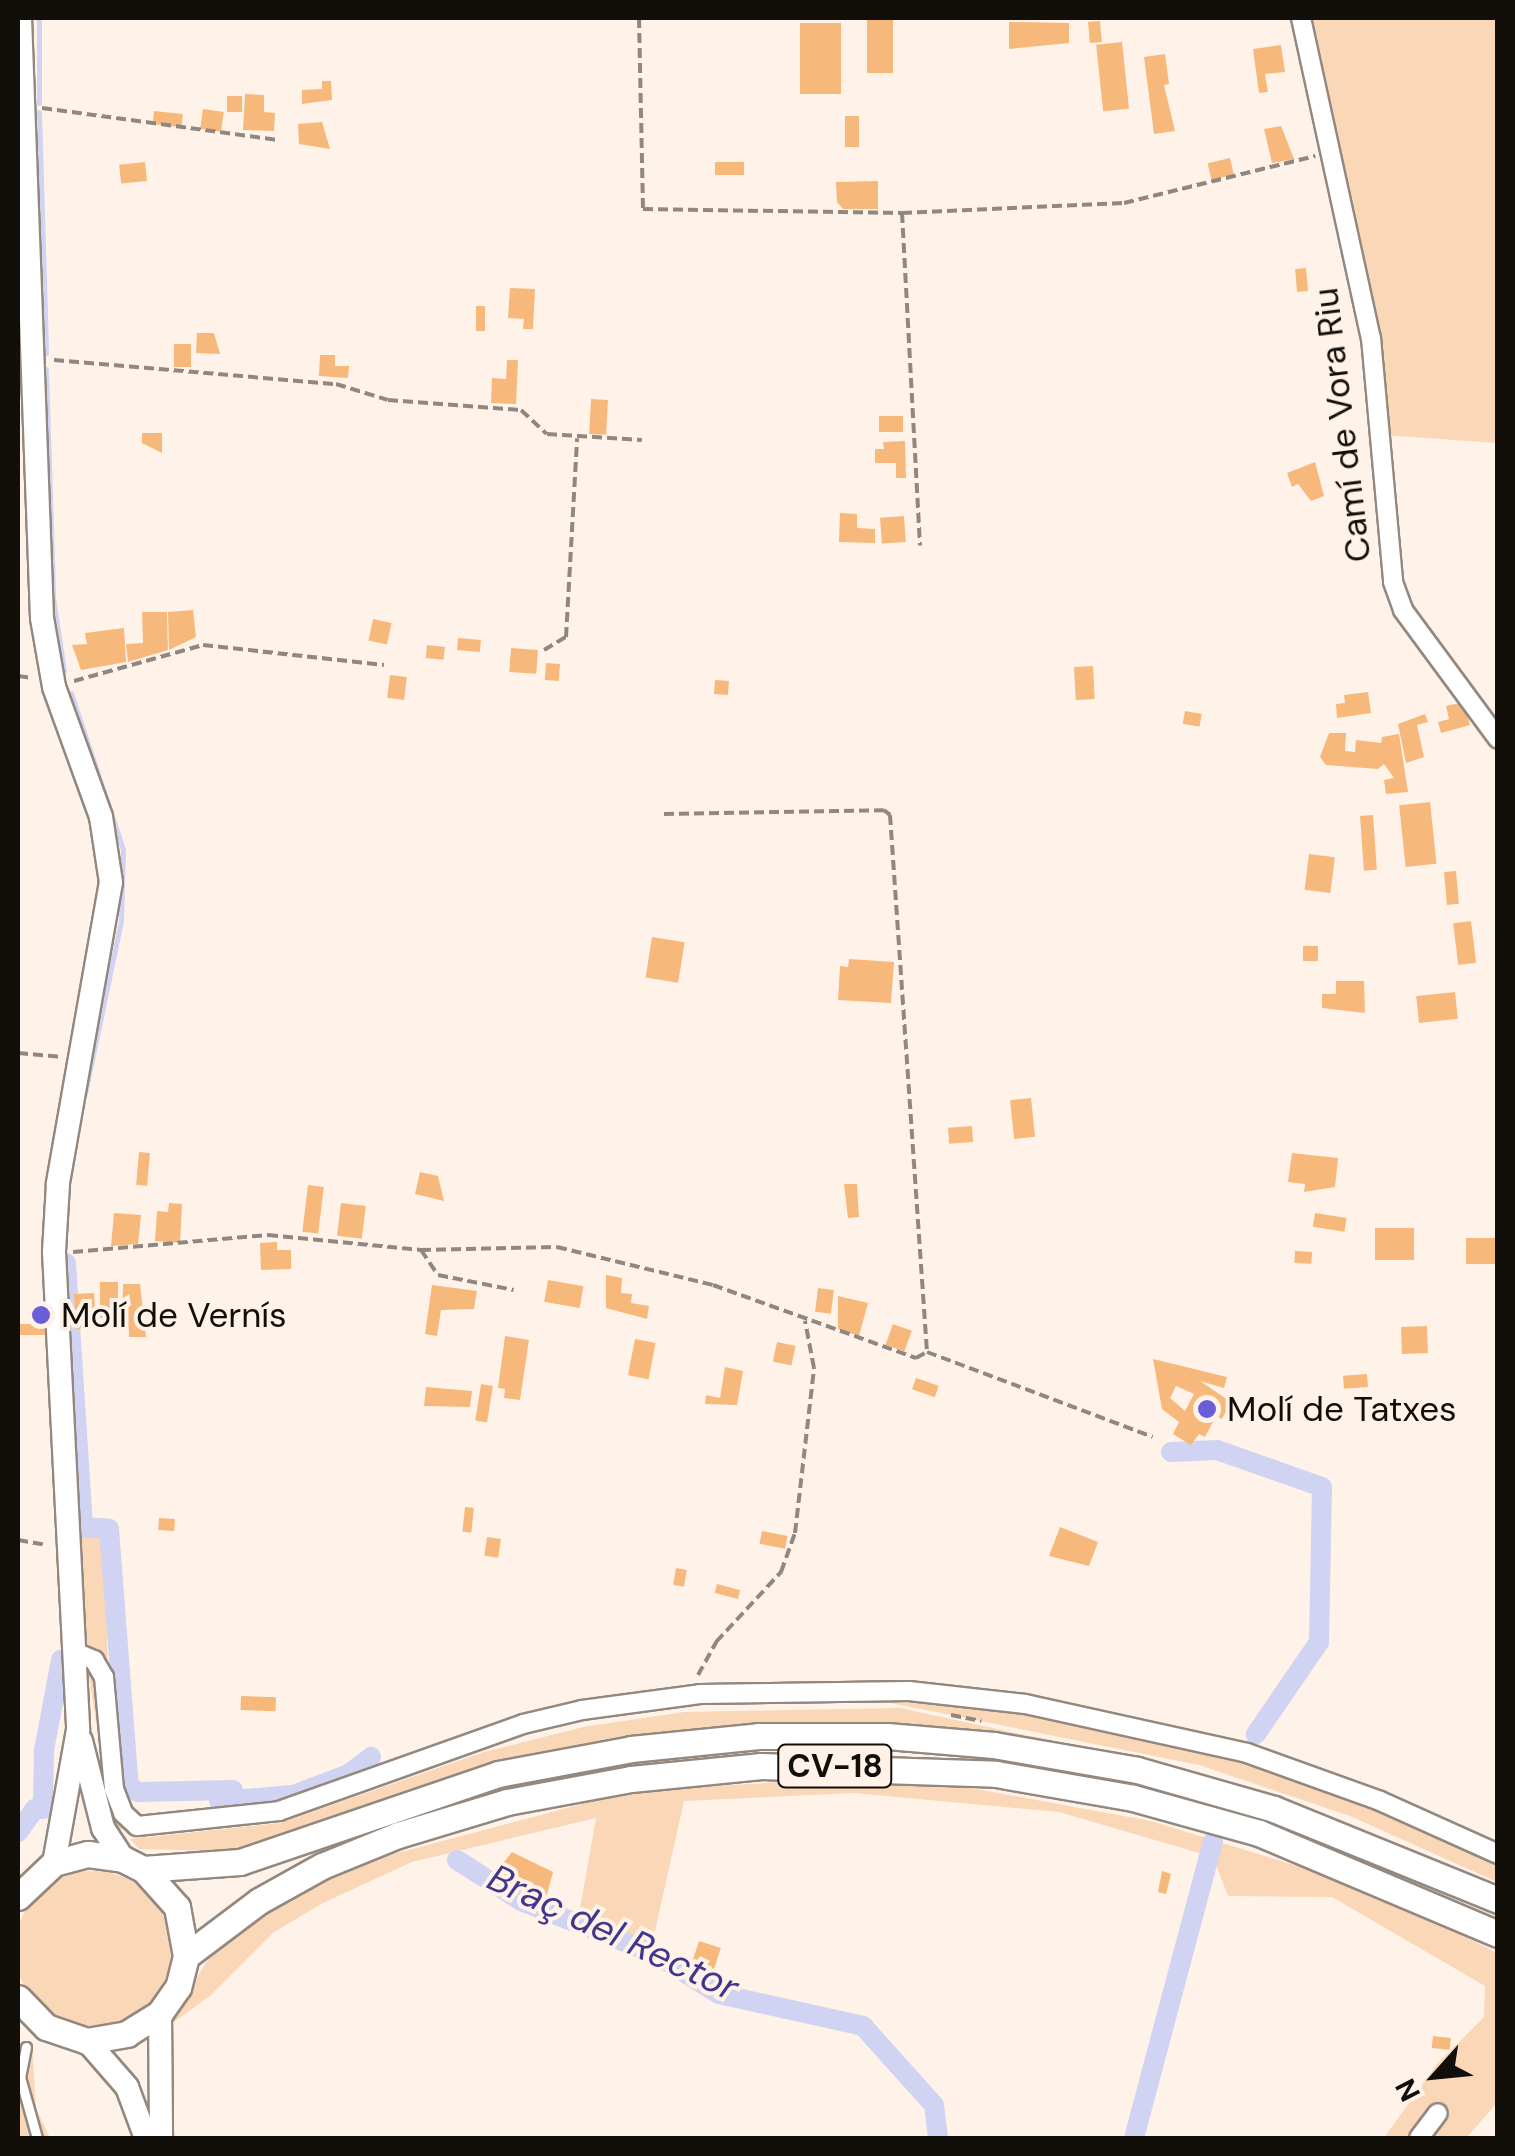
<!DOCTYPE html>
<html>
<head>
<meta charset="utf-8">
<style>
  body { margin:0 }
  #map { position:relative; width:1515px; height:2156px; overflow:hidden; background:#fff3e9; font-family:"DM Sans",sans-serif }
  div>[style] { position:absolute }
  .green>* { inset:0; background:#fad7b6 }
  .round { border-radius:50% }
  .stream>* { height:5px; margin:-2.5px; padding:0 2.5px; transform-origin:2.5px; border-radius:2.5px; background:#d1d3f2 }
  .canal>* { height:20px; margin:-10px; padding:0 10px; transform-origin:10px; border-radius:10px; background:#d1d3f2 }
  .building>* { inset:0; background:#f7b87b; transform-origin:0 0 }
  .path>* { height:4px; margin-top:-2px; transform-origin:0; background:repeating-linear-gradient(90deg,#8f8780 0 10px,transparent 0 15px) }
  .roads { filter:drop-shadow(2px 0 #93887f) drop-shadow(-2px 0 #93887f) drop-shadow(0 2px #93887f) drop-shadow(0 -2px #93887f) }
  .lane>* { height:9px; margin:-4.5px; padding:0 4.5px; transform-origin:4.5px; border-radius:4.5px; background:#fff }
  .street>* { height:18px; margin:-9px; padding:0 9px; transform-origin:9px; border-radius:9px; background:#fff }
  .secondary>* { height:22px; margin:-11px; padding:0 11px; transform-origin:11px; border-radius:11px; background:#fff }
  .primary>* { height:25px; margin:-12.5px; padding:0 12.5px; transform-origin:12.5px; border-radius:12.5px; background:#fff }
  .dots>* { width:28px; height:28px; translate:-50% -50%; box-sizing:border-box; border:5px solid #fff3e9; border-radius:50% }
  span { translate:-50% -50%; white-space:nowrap; text-align:center; line-height:1.15; -webkit-text-stroke:8px #fff3e9; paint-order:stroke }
  .shield-label span { padding:2px 8px; background:#fff3e9; border:2px solid; border-radius:8px; -webkit-text-stroke-width:0 }
  .shield-label { font-size:32px; color:#120e0a; font-weight:700 }
  .street-label { font-size:35px; color:#120e0a }
  .poi-label { font-size:35px; color:#120e0a }
  .left { translate:0 -50%; text-align:left }
  .water-label { font-size:38px; color:#40368c; font-style:italic }
  .frame { position:absolute; inset:0; border:20px solid #120e0a; pointer-events:none }
  .north { position:absolute; left:1385px; top:2026px; width:100px; height:100px; -webkit-text-stroke:8px #fff3e9; paint-order:stroke; rotate:243deg; font-size:28px; font-weight:700; line-height:40px; text-align:center; color:#120e0a }
  .north::after { content:''; display:block; margin:auto; width:35px; height:45px; background:#120e0a; clip-path:polygon(50% 0,100% 100%,50% 72%,0 100%) }
</style>
</head>
<body>
<div id="map">
  <div class="green">
    <i style="clip-path:polygon(1304px 18px,1497px 18px,1497px 443px,1383px 435px)"></i>
    <i style="clip-path:polygon(73px 1533px,104px 1534px,108px 1674px,85px 1649px)"></i>
    <i style="clip-path:polygon(87px 1663px,98px 1680px,133px 1831px,117px 1828px,110px 1814px)"></i>
    <i style="clip-path:polygon(935px 1698px,1097px 1725px,1256px 1763px,1382px 1809px,1497px 1861px,1497px 1882px,1350px 1816px,1199px 1765px,876px 1700px)"></i>
    <i style="clip-path:polygon(900px 1708px,1044px 1739px,880px 1724px,686px 1730px,509px 1759px,227px 1851px,139px 1849px,130px 1839px,280px 1823px,484px 1752px,583px 1727px,684px 1712px)"></i>
    <i style="clip-path:polygon(822px 1780px,960px 1786px,1151px 1821px,1320px 1873px,1466px 1937px,1497px 1953px,1497px 2103px,1466px 2138px,1384px 2138px,1436px 2065px,1484px 2017px,1485px 1986px,1332px 1897px,1228px 1896px,1213px 1857px,1059px 1812px,854px 1793px,684px 1801px,651px 1949px,578px 1920px,596px 1818px,412px 1862px,323px 1903px,274px 1932px,210px 1996px,164px 2029px,217px 1946px,275px 1906px,371px 1860px,597px 1800px,676px 1788px)"></i>
    <i class="round" style="left:15px;top:1871px;width:156px;height:156px"></i>
    <i style="clip-path:polygon(32px 2044px,36px 2108px,50px 2138px,18px 2138px,18px 2045px)"></i>
  </div>
  <div class="stream">
    <i style="left:39px;top:103px;width:85px;rotate:-90deg"></i>
    <i style="left:39px;top:112px;width:241px;rotate:88.3deg"></i>
    <i style="left:46px;top:369px;width:229px;rotate:88.2deg"></i>
    <i style="left:53px;top:598px;width:74px;rotate:81.4deg"></i>
    <i style="left:71px;top:693px;width:164px;rotate:71.6deg"></i>
    <i style="left:123px;top:849px;width:72px;rotate:91.6deg"></i>
    <i style="left:121px;top:921px;width:177px;rotate:101.8deg"></i>
  </div>
  <div class="canal">
    <i style="left:66px;top:1263px;width:265px;rotate:86.3deg"></i>
    <i style="left:83px;top:1527px;width:26px;rotate:4deg"></i>
    <i style="left:109px;top:1529px;width:258px;rotate:85.6deg"></i>
    <i style="left:129px;top:1786px;width:11px;rotate:34deg"></i>
    <i style="left:138px;top:1792px;width:95px;rotate:-1.2deg"></i>
    <i style="left:1171px;top:1452px;width:46px;rotate:-2.5deg"></i>
    <i style="left:1217px;top:1450px;width:111px;rotate:19.4deg"></i>
    <i style="left:1322px;top:1487px;width:155px;rotate:91.1deg"></i>
    <i style="left:1319px;top:1642px;width:112px;rotate:124.4deg"></i>
    <i style="left:219px;top:1801px;width:74px;rotate:-4.6deg"></i>
    <i style="left:293px;top:1795px;width:60px;rotate:-20.6deg"></i>
    <i style="left:349px;top:1774px;width:28px;rotate:-38deg"></i>
    <i style="left:43px;top:1805px;width:55px;rotate:-89deg"></i>
    <i style="left:44px;top:1750px;width:92px;rotate:-79.3deg"></i>
    <i style="left:18px;top:1832px;width:29px;rotate:-54deg"></i>
    <i style="left:35px;top:1809px;width:9px"></i>
    <i style="left:457px;top:1860px;width:76px;rotate:32.6deg"></i>
    <i style="left:521px;top:1901px;width:144px;rotate:21.6deg"></i>
    <i style="left:655px;top:1954px;width:75px;rotate:32deg"></i>
    <i style="left:719px;top:1994px;width:148px;rotate:12.5deg"></i>
    <i style="left:863px;top:2026px;width:106px;rotate:48.1deg"></i>
    <i style="left:934px;top:2105px;width:33px;rotate:83deg"></i>
    <i style="left:1134px;top:2138px;width:307px;rotate:-75.1deg"></i>
  </div>
  <div class="building">
    <i style="left:867px;top:18px;width:26px;height:55px"></i>
    <i style="left:1100px;top:21px;width:21px;height:12px;rotate:85deg"></i>
    <i style="clip-path:polygon(1009px 22px,1069px 23px,1069px 43px,1009px 49px)"></i>
    <i style="left:800px;top:23px;width:41px;height:71px"></i>
    <i style="left:1122px;top:42px;width:67px;height:26px;rotate:84deg"></i>
    <i style="clip-path:polygon(1281px 45px,1285px 72px,1265px 74px,1268px 92px,1259px 93px,1253px 49px)"></i>
    <i style="clip-path:polygon(1165px 54px,1169px 84px,1164px 85px,1175px 131px,1154px 134px,1144px 57px)"></i>
    <i style="clip-path:polygon(322px 81px,331px 81px,332px 100px,302px 104px,302px 90px,322px 89px)"></i>
    <i style="clip-path:polygon(245px 94px,264px 95px,264px 112px,275px 113px,274px 131px,243px 130px)"></i>
    <i style="left:227px;top:96px;width:15px;height:16px"></i>
    <i style="left:203px;top:109px;width:21px;height:20px;rotate:8deg"></i>
    <i style="left:154px;top:111px;width:29px;height:13px;rotate:6deg"></i>
    <i style="left:845px;top:116px;width:14px;height:31px"></i>
    <i style="clip-path:polygon(322px 122px,330px 149px,299px 144px,298px 124px)"></i>
    <i style="clip-path:polygon(1281px 126px,1294px 159px,1272px 163px,1264px 129px)"></i>
    <i style="left:1230px;top:158px;width:17px;height:23px;rotate:77deg"></i>
    <i style="left:145px;top:162px;width:19px;height:26px;rotate:84deg"></i>
    <i style="left:715px;top:162px;width:29px;height:13px"></i>
    <i style="clip-path:polygon(878px 181px,878px 209px,843px 209px,837px 202px,836px 182px)"></i>
    <i style="left:1306px;top:268px;width:23px;height:11px;rotate:85deg"></i>
    <i style="clip-path:polygon(510px 288px,535px 289px,533px 329px,523px 329px,524px 319px,508px 318px)"></i>
    <i style="left:476px;top:306px;width:9px;height:25px"></i>
    <i style="clip-path:polygon(197px 333px,214px 333px,220px 354px,196px 353px)"></i>
    <i style="left:174px;top:344px;width:17px;height:23px"></i>
    <i style="clip-path:polygon(320px 355px,335px 355px,335px 366px,349px 366px,348px 378px,319px 376px)"></i>
    <i style="clip-path:polygon(507px 360px,518px 360px,516px 404px,491px 403px,492px 378px,506px 379px)"></i>
    <i style="left:591px;top:399px;width:17px;height:35px;rotate:3deg"></i>
    <i style="left:879px;top:416px;width:24px;height:16px"></i>
    <i style="clip-path:polygon(142px 433px,162px 433px,162px 453px,142px 443px)"></i>
    <i style="clip-path:polygon(905px 441px,906px 478px,896px 478px,896px 463px,875px 463px,875px 449px,884px 449px,883px 442px)"></i>
    <i style="clip-path:polygon(1315px 462px,1324px 496px,1311px 501px,1298px 484px,1292px 487px,1287px 473px)"></i>
    <i style="clip-path:polygon(840px 513px,857px 514px,857px 528px,875px 529px,875px 543px,839px 542px)"></i>
    <i style="left:904px;top:516px;width:26px;height:24px;rotate:86deg"></i>
    <i style="clip-path:polygon(193px 610px,196px 637px,169px 650px,168px 612px)"></i>
    <i style="clip-path:polygon(142px 612px,167px 612px,168px 650px,128px 662px,126px 644px,143px 643px)"></i>
    <i style="left:373px;top:619px;width:19px;height:22px;rotate:12deg"></i>
    <i style="clip-path:polygon(124px 628px,126px 662px,81px 670px,72px 645px,87px 644px,85px 633px)"></i>
    <i style="left:458px;top:638px;width:23px;height:12px;rotate:5deg"></i>
    <i style="left:427px;top:645px;width:18px;height:13px;rotate:6deg"></i>
    <i style="left:511px;top:648px;width:27px;height:24px;rotate:4deg"></i>
    <i style="left:546px;top:663px;width:14px;height:17px;rotate:4deg"></i>
    <i style="left:1093px;top:666px;width:33px;height:19px;rotate:87deg"></i>
    <i style="left:390px;top:675px;width:17px;height:23px;rotate:7deg"></i>
    <i style="left:715px;top:680px;width:14px;height:14px;rotate:4deg"></i>
    <i style="clip-path:polygon(1368px 692px,1371px 713px,1337px 718px,1336px 704px,1345px 703px,1344px 695px)"></i>
    <i style="clip-path:polygon(1464px 702px,1470px 725px,1441px 733px,1438px 722px,1449px 719px,1446px 706px)"></i>
    <i style="left:1185px;top:711px;width:17px;height:13px;rotate:10deg"></i>
    <i style="clip-path:polygon(1425px 714px,1428px 722px,1417px 725px,1424px 757px,1406px 763px,1398px 724px)"></i>
    <i style="clip-path:polygon(1329px 733px,1346px 733px,1345px 751px,1355px 752px,1356px 740px,1381px 743px,1382px 737px,1399px 734px,1408px 792px,1386px 794px,1384px 780px,1394px 778px,1384px 764px,1378px 769px,1326px 765px,1320px 757px)"></i>
    <i style="left:1430px;top:802px;width:62px;height:31px;rotate:84deg"></i>
    <i style="left:1373px;top:815px;width:55px;height:13px;rotate:86deg"></i>
    <i style="left:1309px;top:854px;width:26px;height:36px;rotate:7deg"></i>
    <i style="left:1456px;top:871px;width:33px;height:12px;rotate:85deg"></i>
    <i style="left:1471px;top:921px;width:42px;height:18px;rotate:83deg"></i>
    <i style="left:652px;top:937px;width:33px;height:41px;rotate:9deg"></i>
    <i style="left:1303px;top:946px;width:15px;height:15px"></i>
    <i style="clip-path:polygon(849px 959px,894px 962px,891px 1003px,838px 1000px,840px 966px,848px 967px)"></i>
    <i style="clip-path:polygon(1336px 981px,1364px 981px,1365px 1013px,1322px 1008px,1322px 994px,1336px 994px)"></i>
    <i style="left:1455px;top:992px;width:27px;height:39px;rotate:84deg"></i>
    <i style="left:1031px;top:1098px;width:39px;height:21px;rotate:84deg"></i>
    <i style="left:972px;top:1126px;width:16px;height:24px;rotate:86deg"></i>
    <i style="left:139px;top:1152px;width:11px;height:33px;rotate:5deg"></i>
    <i style="clip-path:polygon(1292px 1153px,1338px 1158px,1335px 1187px,1304px 1192px,1305px 1184px,1288px 1182px)"></i>
    <i style="clip-path:polygon(420px 1172px,438px 1176px,444px 1201px,415px 1194px)"></i>
    <i style="clip-path:polygon(844px 1184px,857px 1184px,859px 1217px,848px 1218px)"></i>
    <i style="left:308px;top:1185px;width:16px;height:47px;rotate:7deg"></i>
    <i style="clip-path:polygon(169px 1203px,182px 1204px,180px 1243px,155px 1241px,157px 1211px,168px 1212px)"></i>
    <i style="left:341px;top:1203px;width:25px;height:33px;rotate:7deg"></i>
    <i style="clip-path:polygon(114px 1213px,141px 1215px,138px 1244px,111px 1246px)"></i>
    <i style="left:1315px;top:1213px;width:32px;height:14px;rotate:9deg"></i>
    <i style="left:1375px;top:1228px;width:39px;height:32px"></i>
    <i style="left:1498px;top:1238px;width:26px;height:32px;rotate:90deg"></i>
    <i style="clip-path:polygon(277px 1242px,277px 1250px,291px 1250px,291px 1269px,261px 1270px,260px 1243px)"></i>
    <i style="left:1295px;top:1251px;width:17px;height:12px;rotate:3deg"></i>
    <i style="clip-path:polygon(606px 1275px,622px 1278px,621px 1293px,632px 1294px,631px 1303px,649px 1306px,647px 1319px,606px 1308px)"></i>
    <i style="left:548px;top:1280px;width:36px;height:22px;rotate:10deg"></i>
    <i style="left:100px;top:1282px;width:18px;height:36px"></i>
    <i style="clip-path:polygon(123px 1284px,140px 1284px,146px 1337px,129px 1337px,129px 1329px,122px 1329px)"></i>
    <i style="clip-path:polygon(432px 1285px,477px 1291px,474px 1309px,441px 1310px,437px 1336px,425px 1334px)"></i>
    <i style="left:818px;top:1288px;width:16px;height:24px;rotate:7deg"></i>
    <i style="left:94px;top:1293px;width:35px;height:20px;rotate:87deg"></i>
    <i style="clip-path:polygon(838px 1296px,868px 1303px,859px 1336px,838px 1329px)"></i>
    <i style="clip-path:polygon(49px 1305px,50px 1335px,18px 1335px,18px 1324px,33px 1324px,33px 1306px)"></i>
    <i style="left:893px;top:1324px;width:20px;height:22px;rotate:20deg"></i>
    <i style="left:1427px;top:1326px;width:27px;height:26px;rotate:88deg"></i>
    <i style="clip-path:polygon(505px 1336px,529px 1340px,520px 1400px,504px 1398px,505px 1389px,498px 1388px)"></i>
    <i style="left:635px;top:1339px;width:21px;height:37px;rotate:11deg"></i>
    <i style="left:777px;top:1342px;width:19px;height:20px;rotate:12deg"></i>
    <i style="clip-path:polygon(evenodd,1153px 1359px,1227px 1377px,1224px 1388px,1200px 1381px,1231px 1402px,1222px 1419px,1216px 1416px,1205px 1437px,1199px 1434px,1191px 1445px,1173px 1434px,1179px 1422px,1162px 1409px,1153px 1359px,1176px 1386px,1194px 1394px,1185px 1411px,1170px 1398px,1176px 1386px)"></i>
    <i style="clip-path:polygon(725px 1367px,743px 1371px,737px 1405px,705px 1404px,706px 1395px,720px 1398px)"></i>
    <i style="left:1367px;top:1374px;width:13px;height:24px;rotate:86deg"></i>
    <i style="left:916px;top:1378px;width:24px;height:12px;rotate:19deg"></i>
    <i style="left:481px;top:1384px;width:12px;height:37px;rotate:9deg"></i>
    <i style="clip-path:polygon(426px 1387px,472px 1391px,470px 1407px,424px 1406px)"></i>
    <i style="left:465px;top:1507px;width:9px;height:25px;rotate:6deg"></i>
    <i style="left:159px;top:1518px;width:16px;height:12px;rotate:4deg"></i>
    <i style="clip-path:polygon(1060px 1527px,1098px 1542px,1089px 1566px,1049px 1556px)"></i>
    <i style="left:762px;top:1531px;width:26px;height:13px;rotate:11deg"></i>
    <i style="left:487px;top:1537px;width:14px;height:19px;rotate:8deg"></i>
    <i style="left:676px;top:1568px;width:11px;height:17px;rotate:10deg"></i>
    <i style="left:717px;top:1584px;width:24px;height:9px;rotate:15deg"></i>
    <i style="left:241px;top:1696px;width:35px;height:14px;rotate:2deg"></i>
    <i style="clip-path:polygon(512px 1852px,553px 1872px,546px 1898px,492px 1877px)"></i>
    <i style="clip-path:polygon(1162px 1871px,1171px 1874px,1166px 1894px,1158px 1892px)"></i>
    <i style="left:699px;top:1941px;width:23px;height:27px;rotate:18deg"></i>
    <i style="left:1433px;top:2036px;width:18px;height:12px;rotate:6deg"></i>
  </div>
  <div class="path">
    <i style="left:639px;top:18px;width:191px;rotate:88.8deg"></i>
    <i style="left:643px;top:209px;width:259px;rotate:0.9deg"></i>
    <i style="left:902px;top:213px;width:222px;rotate:-2.6deg"></i>
    <i style="left:1124px;top:203px;width:197px;rotate:-13.8deg"></i>
    <i style="left:42px;top:108px;width:240px;rotate:7.7deg"></i>
    <i style="left:902px;top:213px;width:333px;rotate:86.9deg"></i>
    <i style="left:54px;top:360px;width:283px;rotate:4.9deg"></i>
    <i style="left:336px;top:384px;width:54px;rotate:17.1deg"></i>
    <i style="left:388px;top:400px;width:133px;rotate:4.3deg"></i>
    <i style="left:521px;top:410px;width:35px;rotate:43deg"></i>
    <i style="left:547px;top:434px;width:95px;rotate:3.6deg"></i>
    <i style="left:544px;top:650px;width:26px;rotate:-31deg"></i>
    <i style="left:566px;top:637px;width:199px;rotate:-86.8deg"></i>
    <i style="left:18px;top:676px;width:15px;rotate:8deg"></i>
    <i style="left:74px;top:681px;width:134px;rotate:-15.6deg"></i>
    <i style="left:203px;top:645px;width:182px;rotate:6.3deg"></i>
    <i style="left:664px;top:814px;width:220px;rotate:-1deg"></i>
    <i style="left:884px;top:810px;width:8px;rotate:40deg"></i>
    <i style="left:890px;top:815px;width:538px;rotate:86.06deg"></i>
    <i style="left:18px;top:1053px;width:45px;rotate:5.1deg"></i>
    <i style="left:421px;top:1250px;width:30px;rotate:56deg"></i>
    <i style="left:438px;top:1275px;width:77px;rotate:11.2deg"></i>
    <i style="left:73px;top:1252px;width:196px;rotate:-5deg"></i>
    <i style="left:268px;top:1235px;width:154px;rotate:5.6deg"></i>
    <i style="left:421px;top:1250px;width:136px;rotate:-1.3deg"></i>
    <i style="left:557px;top:1247px;width:161px;rotate:13.7deg"></i>
    <i style="left:713px;top:1285px;width:216px;rotate:19.8deg"></i>
    <i style="left:916px;top:1358px;width:13px;rotate:-29deg"></i>
    <i style="left:927px;top:1352px;width:241px;rotate:20.6deg"></i>
    <i style="left:18px;top:1540px;width:29px;rotate:10deg"></i>
    <i style="left:698px;top:1675px;width:38px;rotate:-61deg"></i>
    <i style="left:716px;top:1642px;width:96px;rotate:-47.1deg"></i>
    <i style="left:781px;top:1572px;width:41px;rotate:-70.3deg"></i>
    <i style="left:795px;top:1533px;width:166px;rotate:-83.4deg"></i>
    <i style="left:814px;top:1368px;width:48px;rotate:-100.8deg"></i>
    <i style="left:951px;top:1715px;width:31px;rotate:11deg"></i>
  </div>
  <div class="roads">
    <div class="lane">
      <i style="left:26px;top:2047px;width:31px;rotate:101deg"></i>
      <i style="left:20px;top:2077px;width:63px;rotate:74.4deg"></i>
    </div>
    <div class="street">
      <i style="left:1301px;top:18px;width:328px;rotate:77.7deg"></i>
      <i style="left:1371px;top:338px;width:245px;rotate:84.8deg"></i>
      <i style="left:1393px;top:582px;width:30px;rotate:70deg"></i>
      <i style="left:1403px;top:610px;width:160px;rotate:53.6deg"></i>
      <i style="left:75px;top:1652px;width:21px;rotate:23deg"></i>
      <i style="left:94px;top:1660px;width:20px;rotate:60deg"></i>
      <i style="left:104px;top:1677px;width:112px;rotate:84.9deg"></i>
      <i style="left:114px;top:1789px;width:26px;rotate:69deg"></i>
      <i style="left:123px;top:1813px;width:19px;rotate:43deg"></i>
      <i style="left:137px;top:1826px;width:143px;rotate:-6deg"></i>
      <i style="left:279px;top:1811px;width:259px;rotate:-19.6deg"></i>
      <i style="left:523px;top:1724px;width:61px;rotate:-13.3deg"></i>
      <i style="left:582px;top:1710px;width:119px;rotate:-7.7deg"></i>
      <i style="left:700px;top:1694px;width:209px;rotate:-0.8deg"></i>
      <i style="left:909px;top:1691px;width:117px;rotate:6.4deg"></i>
      <i style="left:1025px;top:1704px;width:227px;rotate:12.4deg"></i>
      <i style="left:1247px;top:1753px;width:141px;rotate:19.8deg"></i>
      <i style="left:1380px;top:1801px;width:129px;rotate:24.2deg"></i>
      <i style="left:1419px;top:2138px;width:31px;rotate:-53deg"></i>
    </div>
    <div class="secondary">
      <i style="left:20px;top:18px;width:600px;rotate:87.9deg"></i>
      <i style="left:42px;top:618px;width:70px;rotate:80.1deg"></i>
      <i style="left:54px;top:687px;width:138px;rotate:70.1deg"></i>
      <i style="left:101px;top:817px;width:66px;rotate:81.3deg"></i>
      <i style="left:111px;top:882px;width:307px;rotate:100deg"></i>
      <i style="left:58px;top:1184px;width:68px;rotate:93.4deg"></i>
      <i style="left:54px;top:1252px;width:479px;rotate:87.1deg"></i>
      <i style="left:78px;top:1730px;width:135px;rotate:100.2deg"></i>
      <i style="left:81px;top:1741px;width:90px;rotate:75.8deg"></i>
      <i style="left:103px;top:1828px;width:37px;rotate:57deg"></i>
      <i style="left:160px;top:2013px;width:125px;rotate:89.5deg"></i>
      <i style="left:87px;top:2041px;width:61px;rotate:49deg"></i>
      <i style="left:127px;top:2087px;width:54px;rotate:69.6deg"></i>
    </div>
    <div class="primary">
      <i style="left:143px;top:1869px;width:97px;rotate:-4.1deg"></i>
      <i style="left:240px;top:1862px;width:273px;rotate:-18.8deg"></i>
      <i style="left:498px;top:1774px;width:135px;rotate:-10.6deg"></i>
      <i style="left:631px;top:1749px;width:128px;rotate:-5.8deg"></i>
      <i style="left:758px;top:1736px;width:129px"></i>
      <i style="left:887px;top:1736px;width:107px;rotate:4.8deg"></i>
      <i style="left:994px;top:1745px;width:145px;rotate:9.9deg"></i>
      <i style="left:1137px;top:1770px;width:142px;rotate:15.9deg"></i>
      <i style="left:1274px;top:1809px;width:242px;rotate:22.1deg"></i>
      <i style="left:18px;top:1897px;width:50px;rotate:-43.4deg"></i>
      <i style="left:54px;top:1863px;width:35px;rotate:-15deg"></i>
      <i style="left:88px;top:1854px;width:35px;rotate:8deg"></i>
      <i style="left:123px;top:1859px;width:22px;rotate:27deg"></i>
      <i style="left:143px;top:1869px;width:51px;rotate:48.2deg"></i>
      <i style="left:177px;top:1907px;width:50px;rotate:79.6deg"></i>
      <i style="left:186px;top:1956px;width:32px;rotate:104deg"></i>
      <i style="left:178px;top:1987px;width:32px;rotate:125deg"></i>
      <i style="left:160px;top:2013px;width:39px;rotate:148deg"></i>
      <i style="left:127px;top:2034px;width:41px;rotate:170.1deg"></i>
      <i style="left:87px;top:2041px;width:43px;rotate:-161.1deg"></i>
      <i style="left:46px;top:2027px;width:40px;rotate:-134deg"></i>
      <i style="left:186px;top:1956px;width:91px;rotate:-37deg"></i>
      <i style="left:259px;top:1901px;width:72px;rotate:-29.1deg"></i>
      <i style="left:322px;top:1866px;width:82px;rotate:-22.2deg"></i>
      <i style="left:398px;top:1835px;width:114px;rotate:-16.8deg"></i>
      <i style="left:507px;top:1802px;width:126px;rotate:-10.5deg"></i>
      <i style="left:631px;top:1779px;width:131px;rotate:-5.7deg"></i>
      <i style="left:761px;top:1766px;width:235px;rotate:1.9deg"></i>
      <i style="left:996px;top:1774px;width:139px;rotate:9.9deg"></i>
      <i style="left:1133px;top:1798px;width:131px;rotate:15.5deg"></i>
      <i style="left:1259px;top:1833px;width:259px;rotate:22.9deg"></i>
    </div>
  </div>
  <div class="dots">
    <i style="left:41px;top:1315px;background:#695ed8"></i>
    <i style="left:1207px;top:1409px;background:#695ed8"></i>
  </div>
  <div class="shield-label">
    <span style="left:835px;top:1766px">CV-18</span>
  </div>
  <div class="street-label">
    <span style="left:1342px;top:425px;rotate:-97deg">Camí de Vora Riu</span>
  </div>
  <div class="poi-label">
    <span class="left" style="left:61px;top:1315px">Molí de Vernís</span>
    <span class="left" style="left:1227px;top:1409px">Molí de Tatxes</span>
  </div>
  <div class="water-label">
    <span style="left:613px;top:1933px;rotate:25deg">Braç del Rector</span>
  </div>
  <div class="frame"></div>
  <div class="north">N</div>
</div>
</body>
</html>
